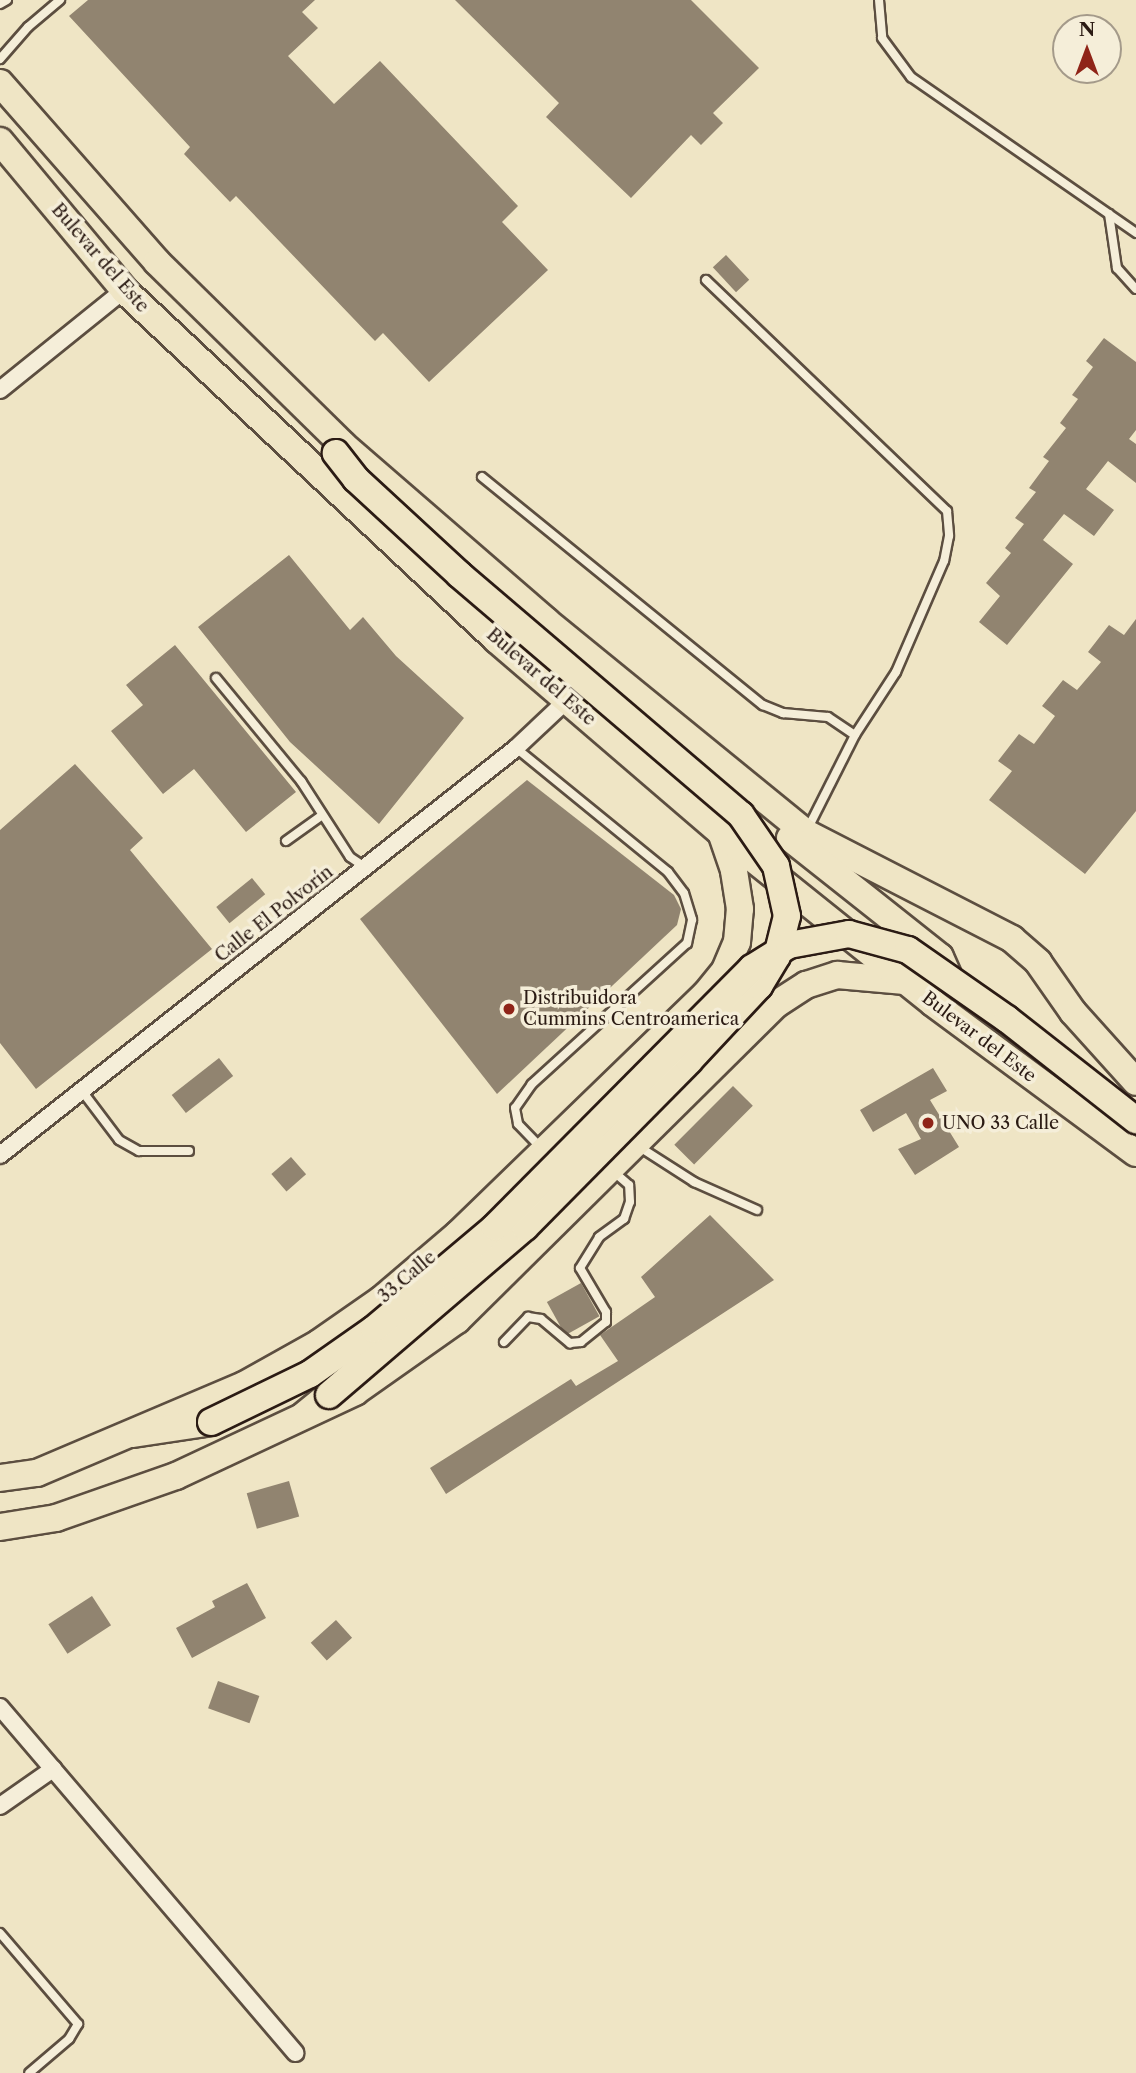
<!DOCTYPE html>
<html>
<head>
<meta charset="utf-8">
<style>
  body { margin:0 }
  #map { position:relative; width:1136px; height:2073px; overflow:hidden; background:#efe5c5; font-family:"Libre Caslon Text",serif }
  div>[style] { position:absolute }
  .building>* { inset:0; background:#918470; transform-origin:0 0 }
  .roads { filter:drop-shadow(2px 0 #5c4e40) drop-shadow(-2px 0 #5c4e40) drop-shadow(0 2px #5c4e40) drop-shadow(0 -2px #5c4e40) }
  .service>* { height:8px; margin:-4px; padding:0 4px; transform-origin:4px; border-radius:4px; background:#f5eed9 }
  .minor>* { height:16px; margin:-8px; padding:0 8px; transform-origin:8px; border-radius:8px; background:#f5eed9 }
  .primary>* { height:26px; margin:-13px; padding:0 13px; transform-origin:13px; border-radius:13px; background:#efe5c5 }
  .trunk>* { height:26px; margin:-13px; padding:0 13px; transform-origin:13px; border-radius:13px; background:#efe5c5 }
  .bridges { filter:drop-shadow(2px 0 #2b1b14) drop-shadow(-2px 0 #2b1b14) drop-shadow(0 2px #2b1b14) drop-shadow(0 -2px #2b1b14) }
  .trunk-bridge>* { height:26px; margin:-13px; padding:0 13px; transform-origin:13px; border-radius:13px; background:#efe5c5 }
  .dots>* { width:19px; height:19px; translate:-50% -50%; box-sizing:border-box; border:4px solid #f5eed9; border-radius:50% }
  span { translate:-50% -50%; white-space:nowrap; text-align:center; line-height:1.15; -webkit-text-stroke:7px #f5eed9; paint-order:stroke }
  .street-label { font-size:18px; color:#2b1b14 }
  .poi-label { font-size:18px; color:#2b1b14 }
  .left { translate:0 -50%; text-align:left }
  .north { position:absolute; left:1052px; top:14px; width:70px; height:70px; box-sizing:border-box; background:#f5eed9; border:2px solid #a49a8a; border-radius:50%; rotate:0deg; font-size:19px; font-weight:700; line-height:28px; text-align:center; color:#2b1b14 }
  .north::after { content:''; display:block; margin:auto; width:24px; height:32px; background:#8f2418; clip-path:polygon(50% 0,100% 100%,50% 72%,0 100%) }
</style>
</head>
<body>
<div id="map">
  <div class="building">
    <i style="clip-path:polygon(88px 0,315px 0,302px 12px,318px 28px,288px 56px,334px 104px,380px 61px,518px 206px,502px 222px,548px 270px,429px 382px,383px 333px,375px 341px,236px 196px,230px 202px,184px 154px,190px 147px,69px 16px)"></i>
    <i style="clip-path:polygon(455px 0,691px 0,759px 68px,713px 113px,723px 123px,701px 145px,691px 135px,631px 198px,546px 117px,559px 103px)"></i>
    <i style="left:726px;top:255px;width:34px;height:18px;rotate:47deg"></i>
    <i style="clip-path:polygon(1104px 338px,1136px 362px,1136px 430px,1129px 439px,1136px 444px,1136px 483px,1108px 461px,1086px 489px,1114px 510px,1094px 536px,1064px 514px,1043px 540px,1073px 564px,1007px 645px,979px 622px,1000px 596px,986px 583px,1011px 553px,1005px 548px,1024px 524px,1015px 518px,1036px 492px,1029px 488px,1049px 461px,1043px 457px,1066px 428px,1060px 423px,1078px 399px,1072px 395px,1093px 367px,1086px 361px)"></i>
    <i style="clip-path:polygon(289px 555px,350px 630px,363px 617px,396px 656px,464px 718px,379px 824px,290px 742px,198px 627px)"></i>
    <i style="clip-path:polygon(1136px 619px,1136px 811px,1085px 874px,989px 800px,1012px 771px,998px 761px,1019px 734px,1034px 744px,1055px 716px,1042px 706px,1063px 680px,1077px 690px,1101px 662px,1088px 652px,1109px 625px,1124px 635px)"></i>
    <i style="clip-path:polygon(175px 645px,296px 792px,246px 832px,194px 769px,163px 794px,111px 731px,143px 705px,126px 685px)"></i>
    <i style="clip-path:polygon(75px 764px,143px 838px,130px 850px,212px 949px,36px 1089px,0 1043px,0 830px)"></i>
    <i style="clip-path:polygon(527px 780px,674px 895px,681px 909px,677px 925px,497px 1094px,360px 919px)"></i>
    <i style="left:252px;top:878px;width:21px;height:46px;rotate:51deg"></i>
    <i style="left:219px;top:1058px;width:23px;height:60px;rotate:52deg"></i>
    <i style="clip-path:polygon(933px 1068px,947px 1091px,930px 1100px,959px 1147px,915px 1175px,898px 1149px,921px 1139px,906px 1113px,873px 1132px,860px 1110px)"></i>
    <i style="left:733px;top:1086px;width:28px;height:83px;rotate:45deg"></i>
    <i style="left:291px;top:1157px;width:23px;height:26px;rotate:49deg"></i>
    <i style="clip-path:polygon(710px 1215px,774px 1280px,446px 1494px,430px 1468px,571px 1379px,576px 1386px,618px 1361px,600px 1335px,655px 1297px,641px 1277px)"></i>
    <i style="left:581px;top:1283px;width:38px;height:39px;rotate:61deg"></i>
    <i style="left:289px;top:1481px;width:37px;height:44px;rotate:74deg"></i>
    <i style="clip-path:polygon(247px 1583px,266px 1618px,192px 1658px,176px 1628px,215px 1607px,212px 1601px)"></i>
    <i style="left:92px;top:1596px;width:35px;height:52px;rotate:57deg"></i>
    <i style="left:336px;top:1620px;width:24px;height:34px;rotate:48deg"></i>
    <i style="left:218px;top:1681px;width:44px;height:29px;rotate:20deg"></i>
  </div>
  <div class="roads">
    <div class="service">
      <i style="left:879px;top:0;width:38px;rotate:85deg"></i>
      <i style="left:882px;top:38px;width:49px;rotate:53.4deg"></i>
      <i style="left:911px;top:77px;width:274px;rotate:34.7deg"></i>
      <i style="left:0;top:4px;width:8px;rotate:-30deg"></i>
      <i style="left:0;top:59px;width:43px;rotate:-48.8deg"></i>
      <i style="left:28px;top:27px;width:42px;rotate:-40.2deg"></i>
      <i style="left:1109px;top:214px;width:55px;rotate:81.6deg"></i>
      <i style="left:1117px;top:268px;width:28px;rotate:48deg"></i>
      <i style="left:706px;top:280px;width:334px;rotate:43.8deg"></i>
      <i style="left:947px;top:511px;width:25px;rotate:85deg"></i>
      <i style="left:949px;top:536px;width:25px;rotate:101deg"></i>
      <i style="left:944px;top:561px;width:121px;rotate:113.4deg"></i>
      <i style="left:896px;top:672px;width:75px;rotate:123.1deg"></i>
      <i style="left:855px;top:735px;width:106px;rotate:116.8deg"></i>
      <i style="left:482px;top:477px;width:362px;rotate:39.1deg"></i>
      <i style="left:763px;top:705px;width:22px;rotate:22deg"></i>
      <i style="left:783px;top:713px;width:45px;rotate:5.1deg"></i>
      <i style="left:828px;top:717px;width:32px;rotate:34deg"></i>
      <i style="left:216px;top:678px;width:134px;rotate:50.5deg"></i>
      <i style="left:301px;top:781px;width:90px;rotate:57.2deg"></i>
      <i style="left:350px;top:857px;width:18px;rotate:34deg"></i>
      <i style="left:516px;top:748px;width:196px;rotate:39.2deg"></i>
      <i style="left:668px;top:872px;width:26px;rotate:53deg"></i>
      <i style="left:684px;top:893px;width:28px;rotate:73deg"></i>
      <i style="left:692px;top:920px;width:24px;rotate:102deg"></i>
      <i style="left:687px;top:943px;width:210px;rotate:137.7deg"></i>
      <i style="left:532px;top:1084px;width:29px;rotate:125deg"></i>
      <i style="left:515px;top:1108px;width:16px;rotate:79deg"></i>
      <i style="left:518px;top:1124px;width:32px;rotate:46deg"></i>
      <i style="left:286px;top:841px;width:43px;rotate:-35.5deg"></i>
      <i style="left:82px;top:1091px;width:61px;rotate:52.9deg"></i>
      <i style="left:119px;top:1140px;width:23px;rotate:29deg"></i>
      <i style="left:139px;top:1151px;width:50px"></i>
      <i style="left:638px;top:1146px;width:67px;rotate:32.7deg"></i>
      <i style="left:694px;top:1182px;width:69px;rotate:24deg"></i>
      <i style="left:504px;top:1342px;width:35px;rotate:-46deg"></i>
      <i style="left:528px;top:1317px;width:13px;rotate:9deg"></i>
      <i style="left:541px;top:1319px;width:38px;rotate:40deg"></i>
      <i style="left:570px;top:1343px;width:11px;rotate:-5deg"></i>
      <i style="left:581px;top:1342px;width:32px;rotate:-39deg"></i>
      <i style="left:606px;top:1322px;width:10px;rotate:-90deg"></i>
      <i style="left:606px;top:1312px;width:51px;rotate:-120.6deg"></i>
      <i style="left:580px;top:1268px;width:36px;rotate:-58deg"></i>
      <i style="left:599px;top:1237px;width:31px;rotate:-36deg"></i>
      <i style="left:624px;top:1219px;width:18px;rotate:-71deg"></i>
      <i style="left:630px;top:1202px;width:17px;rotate:-93deg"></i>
      <i style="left:629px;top:1185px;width:21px;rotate:-139deg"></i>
      <i style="left:0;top:1933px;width:120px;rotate:49.4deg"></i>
      <i style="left:78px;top:2024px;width:17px;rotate:121deg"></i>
      <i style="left:69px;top:2039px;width:52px;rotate:139.6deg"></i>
    </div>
    <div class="minor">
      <i style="left:0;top:390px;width:159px;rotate:-38.9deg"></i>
      <i style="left:0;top:1155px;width:657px;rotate:-38.26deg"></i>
      <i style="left:516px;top:748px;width:71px;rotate:-43.3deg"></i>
      <i style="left:0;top:1707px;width:455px;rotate:49.5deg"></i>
      <i style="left:0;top:1806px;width:65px;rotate:-34.9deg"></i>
    </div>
    <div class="primary">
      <i style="left:0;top:1478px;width:37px;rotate:-8deg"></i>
      <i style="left:37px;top:1473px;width:225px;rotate:-23deg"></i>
      <i style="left:244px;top:1385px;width:86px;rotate:-29.2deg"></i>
      <i style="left:319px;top:1343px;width:77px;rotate:-34.9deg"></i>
      <i style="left:382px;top:1299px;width:100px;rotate:-40.5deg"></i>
      <i style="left:458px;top:1234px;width:344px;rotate:-44.1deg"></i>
      <i style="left:705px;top:995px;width:32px;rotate:-51deg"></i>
      <i style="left:725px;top:970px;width:30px;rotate:-67deg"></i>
      <i style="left:737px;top:942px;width:33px;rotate:-85deg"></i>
      <i style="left:740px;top:909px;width:39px;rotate:-99deg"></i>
      <i style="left:734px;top:870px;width:39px;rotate:-109deg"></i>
      <i style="left:0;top:1527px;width:57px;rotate:-9.1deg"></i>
      <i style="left:56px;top:1518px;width:127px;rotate:-19.3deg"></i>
      <i style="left:176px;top:1476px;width:198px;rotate:-25.1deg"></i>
      <i style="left:355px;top:1392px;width:125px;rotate:-35.2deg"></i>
      <i style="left:457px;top:1320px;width:448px;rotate:-44.7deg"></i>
      <i style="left:775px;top:1005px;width:37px;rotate:-33deg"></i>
      <i style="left:806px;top:985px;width:33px;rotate:-18deg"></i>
      <i style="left:837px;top:975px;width:68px;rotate:5deg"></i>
    </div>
    <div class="trunk">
      <i style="left:0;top:83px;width:238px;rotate:48.7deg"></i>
      <i style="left:157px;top:262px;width:260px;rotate:44.5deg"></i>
      <i style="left:342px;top:444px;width:270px;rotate:40.9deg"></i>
      <i style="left:546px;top:621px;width:335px;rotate:39.2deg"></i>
      <i style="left:806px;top:833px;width:232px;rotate:27.2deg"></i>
      <i style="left:1012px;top:939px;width:35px;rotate:41deg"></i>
      <i style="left:1038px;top:962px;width:61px;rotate:55deg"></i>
      <i style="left:1073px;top:1012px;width:94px;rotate:48deg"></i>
      <i style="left:0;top:141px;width:194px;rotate:50.2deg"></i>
      <i style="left:124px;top:290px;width:511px;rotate:43.18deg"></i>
      <i style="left:497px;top:640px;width:296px;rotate:40.7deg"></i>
      <i style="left:721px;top:833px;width:272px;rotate:38.7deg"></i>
      <i style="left:933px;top:1003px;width:252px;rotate:36.5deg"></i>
      <i style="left:790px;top:838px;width:191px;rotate:38.4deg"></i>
      <i style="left:940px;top:957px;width:24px;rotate:66deg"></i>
      <i style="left:304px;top:1415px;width:32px;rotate:-39deg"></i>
      <i style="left:133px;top:1434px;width:79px;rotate:-8.7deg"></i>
    </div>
  </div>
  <div class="bridges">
    <div class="trunk-bridge">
      <i style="left:329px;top:1395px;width:258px;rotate:-40.6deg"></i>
      <i style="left:525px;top:1227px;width:233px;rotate:-45.3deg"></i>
      <i style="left:689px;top:1061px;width:103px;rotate:-47deg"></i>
      <i style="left:759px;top:986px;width:35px;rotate:-59deg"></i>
      <i style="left:777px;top:956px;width:41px;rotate:-76deg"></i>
      <i style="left:787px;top:916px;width:51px;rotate:-102.4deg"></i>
      <i style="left:776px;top:866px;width:62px;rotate:-124.5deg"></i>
      <i style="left:741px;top:815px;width:370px;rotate:-139.5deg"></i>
      <i style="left:460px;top:575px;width:142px;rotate:-137.3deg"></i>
      <i style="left:356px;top:479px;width:33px;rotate:-128deg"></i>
      <i style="left:211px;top:1422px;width:110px;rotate:-25.9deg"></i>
      <i style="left:310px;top:1374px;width:78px;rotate:-35.1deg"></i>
      <i style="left:374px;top:1329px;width:158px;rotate:-40.1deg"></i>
      <i style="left:495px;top:1227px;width:365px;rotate:-45.2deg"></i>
      <i style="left:752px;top:968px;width:44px;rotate:-31.9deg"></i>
      <i style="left:789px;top:945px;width:61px;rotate:-10.4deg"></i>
      <i style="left:849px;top:934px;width:61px;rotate:15.2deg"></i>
      <i style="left:908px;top:950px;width:121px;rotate:34.9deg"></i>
      <i style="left:1007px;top:1019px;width:164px;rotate:38.1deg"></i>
    </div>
  </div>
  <div class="dots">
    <i style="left:509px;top:1009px;background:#8f2418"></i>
    <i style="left:928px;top:1123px;background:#8f2418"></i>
  </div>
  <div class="street-label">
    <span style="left:100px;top:258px;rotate:49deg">Bulevar del Este</span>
    <span style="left:541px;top:677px;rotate:41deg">Bulevar del Este</span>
    <span style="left:274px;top:914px;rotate:-38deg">Calle El Polvorín</span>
    <span style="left:979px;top:1037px;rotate:37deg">Bulevar del Este</span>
    <span style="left:407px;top:1277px;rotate:-40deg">33 Calle</span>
  </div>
  <div class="poi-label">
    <span class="left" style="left:523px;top:1009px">Distribuidora<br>Cummins Centroamerica</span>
    <span class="left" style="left:942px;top:1123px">UNO 33 Calle</span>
  </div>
  <div class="north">N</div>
</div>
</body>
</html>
